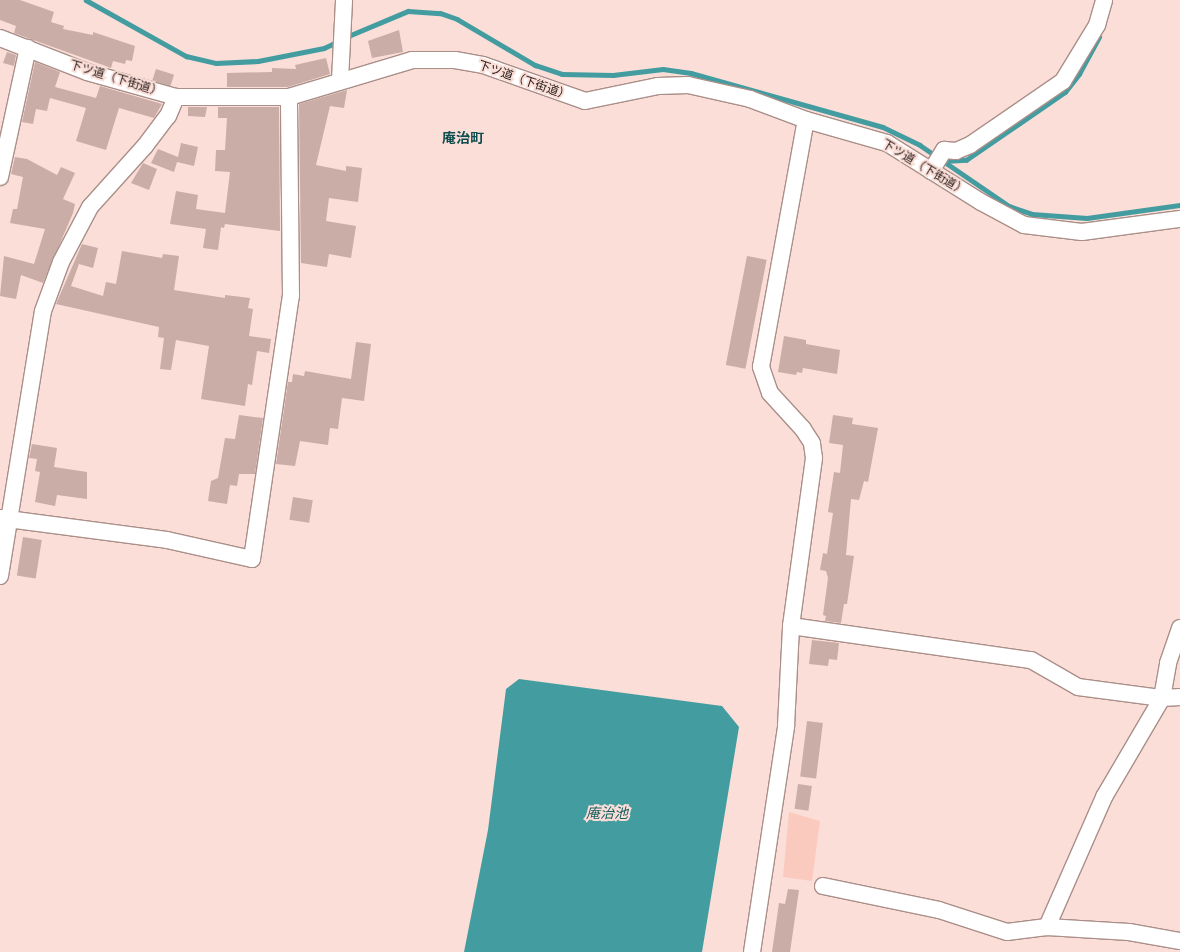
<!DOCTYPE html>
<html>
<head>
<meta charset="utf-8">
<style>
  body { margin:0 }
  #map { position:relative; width:1180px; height:952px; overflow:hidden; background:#fbded7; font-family:"Source Sans 3","Noto Sans JP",sans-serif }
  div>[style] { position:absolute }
  .green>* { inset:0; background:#fbcabe }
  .water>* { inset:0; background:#439da0 }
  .stream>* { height:4.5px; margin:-2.25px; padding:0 2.25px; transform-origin:2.25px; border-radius:2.25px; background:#439da0 }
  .building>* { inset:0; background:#c9ada6; transform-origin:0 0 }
  .roads { filter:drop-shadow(1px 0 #aa8f89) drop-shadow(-1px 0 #aa8f89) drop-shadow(0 1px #aa8f89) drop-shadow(0 -1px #aa8f89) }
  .street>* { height:16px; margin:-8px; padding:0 8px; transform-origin:8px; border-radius:8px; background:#fff }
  span { translate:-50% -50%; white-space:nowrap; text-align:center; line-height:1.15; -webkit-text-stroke:4px #fbded7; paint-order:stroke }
  .street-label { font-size:12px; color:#221815 }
  .neighbourhood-label { font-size:14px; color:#0e4d4f; font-weight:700 }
  .water-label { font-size:14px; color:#145f62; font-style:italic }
</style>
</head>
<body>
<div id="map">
  <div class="green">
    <i style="clip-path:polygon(789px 812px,820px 821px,812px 881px,783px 877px)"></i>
  </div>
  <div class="water">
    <i style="clip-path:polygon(519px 679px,722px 706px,739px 727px,702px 952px,464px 952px,488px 830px,506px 689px)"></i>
  </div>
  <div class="stream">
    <i style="left:86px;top:0;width:115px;rotate:29.2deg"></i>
    <i style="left:186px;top:56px;width:31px;rotate:13deg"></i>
    <i style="left:216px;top:63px;width:42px;rotate:-2.7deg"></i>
    <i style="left:258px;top:61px;width:67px;rotate:-11.1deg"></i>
    <i style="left:324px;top:48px;width:17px;rotate:-25deg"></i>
    <i style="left:346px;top:37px;width:67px;rotate:-22.8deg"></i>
    <i style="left:408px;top:11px;width:32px;rotate:4deg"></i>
    <i style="left:440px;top:13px;width:18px;rotate:19deg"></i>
    <i style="left:457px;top:19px;width:91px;rotate:30.5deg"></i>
    <i style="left:535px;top:65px;width:28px;rotate:18deg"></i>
    <i style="left:562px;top:74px;width:51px;rotate:1.1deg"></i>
    <i style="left:613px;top:75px;width:50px;rotate:-6.8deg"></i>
    <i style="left:663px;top:69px;width:28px;rotate:8deg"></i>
    <i style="left:691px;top:73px;width:199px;rotate:15.7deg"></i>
    <i style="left:883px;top:127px;width:41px;rotate:25.9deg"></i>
    <i style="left:920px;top:145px;width:108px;rotate:34.4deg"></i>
    <i style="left:1009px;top:206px;width:24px;rotate:19deg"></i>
    <i style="left:1032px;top:214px;width:55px;rotate:4.2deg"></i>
    <i style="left:1087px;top:218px;width:94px;rotate:-8deg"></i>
    <i style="left:944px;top:161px;width:22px;rotate:-3deg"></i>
    <i style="left:966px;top:160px;width:120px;rotate:-34.5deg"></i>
    <i style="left:1065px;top:92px;width:23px;rotate:-52deg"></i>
    <i style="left:1079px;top:74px;width:42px;rotate:-61.6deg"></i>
  </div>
  <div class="building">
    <i style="clip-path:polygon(0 0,20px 0,54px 12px,51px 22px,64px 26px,63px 29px,93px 35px,93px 32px,135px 46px,132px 61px,126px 60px,125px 64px,113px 61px,111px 68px,14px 33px,16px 26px,0 20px)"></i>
    <i style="clip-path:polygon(399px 30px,403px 52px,372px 58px,368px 41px)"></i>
    <i style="clip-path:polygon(7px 52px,16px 55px,14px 66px,3px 63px)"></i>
    <i style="clip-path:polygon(326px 58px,330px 74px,288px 87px,227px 87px,227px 73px,272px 72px,272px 68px,296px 69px,295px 65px)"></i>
    <i style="clip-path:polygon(35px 62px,60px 72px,55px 87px,96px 98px,100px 86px,162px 104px,154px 118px,119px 108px,106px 150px,76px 141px,86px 108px,50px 98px,47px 111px,36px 109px,33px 124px,22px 122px)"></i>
    <i style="left:156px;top:69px;width:19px;height:12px;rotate:18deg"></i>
    <i style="clip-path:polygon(347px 90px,344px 108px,330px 106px,316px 165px,346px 171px,346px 166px,362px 168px,358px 202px,329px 198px,326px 221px,356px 226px,351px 258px,329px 254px,327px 267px,301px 263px,299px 104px)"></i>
    <i style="clip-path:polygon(188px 107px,207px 107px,205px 117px,188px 116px)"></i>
    <i style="clip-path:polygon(218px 107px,279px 107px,280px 231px,225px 224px,224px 228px,221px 227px,218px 250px,203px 248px,206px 229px,170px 224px,176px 191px,198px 195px,196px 209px,225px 213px,230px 172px,215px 171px,216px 150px,225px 150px,227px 118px,218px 118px)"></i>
    <i style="clip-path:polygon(181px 143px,198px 147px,194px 166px,177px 162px,174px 172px,151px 163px,158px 149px,178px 157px)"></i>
    <i style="clip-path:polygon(15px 157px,27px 159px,57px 175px,61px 167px,75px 173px,63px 199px,75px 204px,73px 213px,43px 283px,21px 275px,16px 299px,0 296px,4px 256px,34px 264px,45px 229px,10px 223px,13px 209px,17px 209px,23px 177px,11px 174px)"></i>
    <i style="clip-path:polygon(143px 163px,157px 169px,149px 190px,131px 183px)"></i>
    <i style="clip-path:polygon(82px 244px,98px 248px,93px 268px,79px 264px,71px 286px,103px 296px,106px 282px,116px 284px,122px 251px,162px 258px,163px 254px,179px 256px,174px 290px,225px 298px,225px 295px,250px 298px,248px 308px,253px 309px,249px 336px,271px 339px,269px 353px,257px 351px,252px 385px,248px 384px,245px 406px,201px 399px,209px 346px,176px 340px,171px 370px,160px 369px,164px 338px,158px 337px,159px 327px,56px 304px)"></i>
    <i style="left:747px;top:256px;width:20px;height:111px;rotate:11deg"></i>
    <i style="clip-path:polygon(784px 336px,806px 340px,806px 344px,840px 350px,837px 374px,803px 368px,802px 373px,797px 372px,796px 375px,778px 372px)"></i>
    <i style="clip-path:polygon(356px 342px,371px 344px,364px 401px,342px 398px,338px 429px,330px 428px,328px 445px,300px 441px,295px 466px,276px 464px,288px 382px,292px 382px,293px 374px,304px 376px,305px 371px,351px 379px)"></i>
    <i style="clip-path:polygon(239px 415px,263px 418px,255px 474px,239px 474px,237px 486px,230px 485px,227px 504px,208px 501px,211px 481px,218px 478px,225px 438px,235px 439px)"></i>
    <i style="clip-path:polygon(833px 415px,853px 418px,852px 424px,878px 428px,868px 482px,864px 481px,859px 500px,851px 499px,846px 555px,854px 556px,847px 604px,844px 604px,841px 623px,825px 621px,826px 616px,823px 615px,828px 578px,826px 571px,820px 570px,823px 553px,827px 554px,833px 513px,828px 512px,834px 472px,840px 473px,843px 445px,829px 443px)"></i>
    <i style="clip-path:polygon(32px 444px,57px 448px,54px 467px,87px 472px,87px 499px,57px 495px,55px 506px,35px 502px,40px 472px,35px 471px,37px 459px,29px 458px)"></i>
    <i style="left:293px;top:497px;width:20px;height:23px;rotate:9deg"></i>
    <i style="left:23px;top:537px;width:19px;height:39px;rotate:9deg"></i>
    <i style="clip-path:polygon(812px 640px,839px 643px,837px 660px,829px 659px,828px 666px,809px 664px)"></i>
    <i style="left:807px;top:721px;width:16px;height:56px;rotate:7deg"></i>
    <i style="left:798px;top:784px;width:14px;height:25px;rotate:8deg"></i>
    <i style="clip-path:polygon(788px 889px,799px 890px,790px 952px,772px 952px,779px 903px,785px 904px)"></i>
  </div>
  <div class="roads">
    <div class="street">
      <i style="left:0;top:38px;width:93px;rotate:21.3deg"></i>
      <i style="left:87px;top:72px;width:92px;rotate:15.7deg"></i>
      <i style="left:176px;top:97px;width:113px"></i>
      <i style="left:289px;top:97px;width:128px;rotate:-16.7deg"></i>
      <i style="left:412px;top:60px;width:43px"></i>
      <i style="left:455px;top:60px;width:28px;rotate:10deg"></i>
      <i style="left:483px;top:65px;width:108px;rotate:19.4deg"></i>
      <i style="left:585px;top:101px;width:75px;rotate:-11.6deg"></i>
      <i style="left:658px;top:86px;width:30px;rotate:-2deg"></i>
      <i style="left:688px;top:85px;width:64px;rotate:12.7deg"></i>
      <i style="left:750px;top:99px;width:60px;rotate:20.6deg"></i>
      <i style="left:806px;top:120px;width:84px;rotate:15.9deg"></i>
      <i style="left:887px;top:143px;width:111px;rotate:32.1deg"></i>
      <i style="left:981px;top:202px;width:49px;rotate:28.1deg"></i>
      <i style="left:1024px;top:225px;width:58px;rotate:6.9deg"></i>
      <i style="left:1082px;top:232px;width:99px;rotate:-7.6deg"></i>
      <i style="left:340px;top:80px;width:80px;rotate:-87.1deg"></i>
      <i style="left:931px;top:171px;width:25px;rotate:-58deg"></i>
      <i style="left:944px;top:150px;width:12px;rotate:5deg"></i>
      <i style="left:956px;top:151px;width:15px;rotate:-23deg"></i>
      <i style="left:970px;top:145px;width:113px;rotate:-34.5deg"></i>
      <i style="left:1063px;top:81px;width:66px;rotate:-58.7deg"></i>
      <i style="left:1097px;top:25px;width:26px;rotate:-74deg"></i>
      <i style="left:0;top:177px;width:132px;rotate:-77.8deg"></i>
      <i style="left:0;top:518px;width:168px;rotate:7.5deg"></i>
      <i style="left:167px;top:540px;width:87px;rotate:12.6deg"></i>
      <i style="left:252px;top:559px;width:266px;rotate:-81.6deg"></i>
      <i style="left:291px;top:296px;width:199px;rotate:-90.6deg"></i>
      <i style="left:0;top:576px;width:268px;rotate:-80.8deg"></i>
      <i style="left:43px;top:311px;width:52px;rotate:-69.8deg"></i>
      <i style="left:61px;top:262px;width:62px;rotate:-62.2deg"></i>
      <i style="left:90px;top:207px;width:82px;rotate:-48deg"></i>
      <i style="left:145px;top:146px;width:38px;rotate:-53deg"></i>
      <i style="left:168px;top:116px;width:21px;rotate:-67deg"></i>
      <i style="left:791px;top:626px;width:242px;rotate:8.1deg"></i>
      <i style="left:1031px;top:660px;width:54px;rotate:29.9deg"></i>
      <i style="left:1078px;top:687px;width:85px;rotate:7.5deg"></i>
      <i style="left:1162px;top:698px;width:18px;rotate:-3deg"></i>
      <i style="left:823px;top:886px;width:118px;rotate:11.7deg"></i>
      <i style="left:939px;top:910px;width:71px;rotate:17.9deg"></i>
      <i style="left:1007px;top:932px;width:40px;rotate:-7.1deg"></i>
      <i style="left:1047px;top:927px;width:82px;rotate:3.5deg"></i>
      <i style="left:1129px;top:932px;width:52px;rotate:10deg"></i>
      <i style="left:1047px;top:927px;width:142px;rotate:-66.3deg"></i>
      <i style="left:1104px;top:797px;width:115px;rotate:-59.6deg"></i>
      <i style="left:1162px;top:698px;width:36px;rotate:-80deg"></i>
      <i style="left:1168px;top:663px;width:37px;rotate:-71deg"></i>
      <i style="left:752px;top:952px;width:229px;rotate:-81.4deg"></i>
      <i style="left:786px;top:726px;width:100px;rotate:-87.1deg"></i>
      <i style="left:791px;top:626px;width:170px;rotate:-82.2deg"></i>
      <i style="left:814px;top:458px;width:15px;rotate:-98deg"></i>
      <i style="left:812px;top:443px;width:17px;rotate:-123deg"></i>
      <i style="left:803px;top:429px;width:49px;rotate:-132.5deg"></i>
      <i style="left:770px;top:393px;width:28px;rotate:-109deg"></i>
      <i style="left:761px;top:367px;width:251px;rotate:-79.7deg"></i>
    </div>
  </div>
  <div class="street-label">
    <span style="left:116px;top:79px;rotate:17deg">下ツ道（下街道）</span>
    <span style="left:524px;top:81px;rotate:19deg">下ツ道（下街道）</span>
    <span style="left:924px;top:168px;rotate:31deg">下ツ道（下街道）</span>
  </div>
  <div class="neighbourhood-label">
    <span style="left:463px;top:139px">庵治町</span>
  </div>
  <div class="water-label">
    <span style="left:607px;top:814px">庵治池</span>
  </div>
</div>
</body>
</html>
